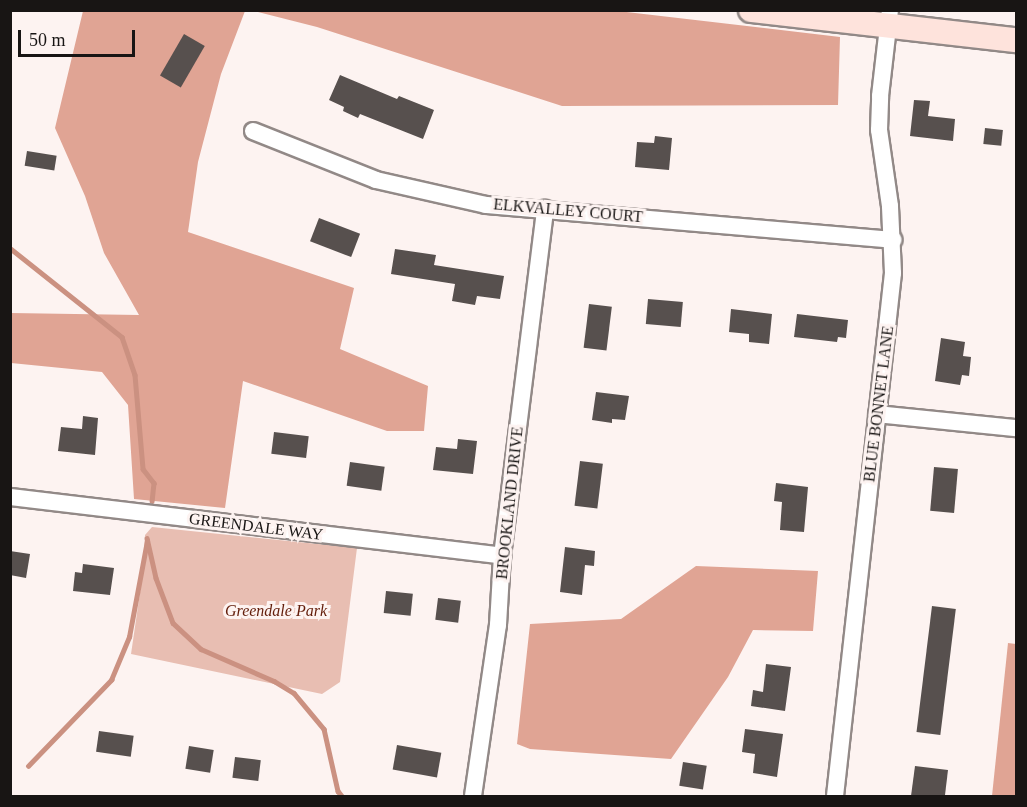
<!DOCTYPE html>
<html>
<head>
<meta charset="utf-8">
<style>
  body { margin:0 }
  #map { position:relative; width:1027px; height:807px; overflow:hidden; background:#fdf3f1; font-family:Georgia,serif }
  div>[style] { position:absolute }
  .green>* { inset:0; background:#e8beb2 }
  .forest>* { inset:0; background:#e0a494 }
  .stream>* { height:4.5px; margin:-2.25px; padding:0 2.25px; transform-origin:2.25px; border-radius:2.25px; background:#cb9181 }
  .building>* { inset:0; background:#57504e; transform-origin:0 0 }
  .roads { filter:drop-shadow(2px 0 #928987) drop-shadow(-2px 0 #928987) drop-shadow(0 2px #928987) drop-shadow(0 -2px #928987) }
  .street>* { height:16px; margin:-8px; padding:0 8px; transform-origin:8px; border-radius:8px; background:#fff }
  .secondary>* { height:24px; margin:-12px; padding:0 12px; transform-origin:12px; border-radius:12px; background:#fee3dc }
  span { translate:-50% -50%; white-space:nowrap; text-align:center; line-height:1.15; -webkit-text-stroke:6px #fdf3f1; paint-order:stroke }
  .street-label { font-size:16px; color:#181514 }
  .park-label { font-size:16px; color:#631d0a; font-style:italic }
  .frame { position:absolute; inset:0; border:12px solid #181514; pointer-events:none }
  .scale { position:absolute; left:18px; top:30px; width:117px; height:27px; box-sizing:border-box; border:3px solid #181514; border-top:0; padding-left:8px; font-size:18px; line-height:21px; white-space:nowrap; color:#181514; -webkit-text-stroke:4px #fdf3f1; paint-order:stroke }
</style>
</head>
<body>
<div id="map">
  <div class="green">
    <i style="clip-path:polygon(152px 527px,357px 548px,340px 682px,322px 694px,131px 654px,142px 579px,145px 535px)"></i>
  </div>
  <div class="forest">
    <i style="clip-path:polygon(83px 11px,245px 11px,221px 74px,198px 162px,188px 232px,354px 288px,340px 349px,428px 386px,424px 431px,387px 431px,243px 381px,225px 508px,134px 499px,128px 405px,102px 372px,11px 363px,11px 313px,139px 315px,104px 253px,85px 196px,55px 128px)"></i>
    <i style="clip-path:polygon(618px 11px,840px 37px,838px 105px,562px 106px,317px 27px,254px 11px)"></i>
    <i style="clip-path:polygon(696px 566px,818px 571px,813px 631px,753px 630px,728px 677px,671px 759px,530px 749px,517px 744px,530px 624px,621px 619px)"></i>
    <i style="clip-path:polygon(1008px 643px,1016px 644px,1016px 796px,992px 796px)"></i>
  </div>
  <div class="stream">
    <i style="left:10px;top:248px;width:143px;rotate:38.5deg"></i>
    <i style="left:122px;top:337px;width:40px;rotate:71.1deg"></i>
    <i style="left:135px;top:375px;width:94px;rotate:85.1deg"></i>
    <i style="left:143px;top:469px;width:18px;rotate:52deg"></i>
    <i style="left:154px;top:483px;width:18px;rotate:96deg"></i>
    <i style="left:147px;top:538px;width:41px;rotate:77.3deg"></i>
    <i style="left:156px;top:578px;width:48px;rotate:69.3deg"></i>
    <i style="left:173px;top:623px;width:38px;rotate:43deg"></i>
    <i style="left:201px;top:649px;width:80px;rotate:23.7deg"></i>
    <i style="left:274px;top:681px;width:23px;rotate:31deg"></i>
    <i style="left:294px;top:693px;width:47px;rotate:50.2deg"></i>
    <i style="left:324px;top:729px;width:64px;rotate:77.3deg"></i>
    <i style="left:338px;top:791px;width:6px;rotate:51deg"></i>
    <i style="left:28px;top:766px;width:120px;rotate:-46deg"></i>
    <i style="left:111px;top:680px;width:47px;rotate:-67.3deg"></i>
    <i style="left:129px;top:637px;width:98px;rotate:-79.4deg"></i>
  </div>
  <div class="building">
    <i style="left:184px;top:34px;width:24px;height:48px;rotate:30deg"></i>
    <i style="clip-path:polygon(340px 75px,397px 99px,399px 96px,434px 110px,423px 139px,360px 114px,358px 118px,343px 111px,344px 107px,329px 100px)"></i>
    <i style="clip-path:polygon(914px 100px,930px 101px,928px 116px,955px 119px,953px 141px,910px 136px)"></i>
    <i style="left:985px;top:128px;width:18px;height:16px;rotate:6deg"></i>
    <i style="clip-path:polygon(655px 136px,672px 138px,669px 170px,635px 167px,637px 142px,654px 143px)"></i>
    <i style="left:27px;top:151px;width:30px;height:15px;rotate:9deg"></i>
    <i style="left:319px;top:218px;width:44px;height:25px;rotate:21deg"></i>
    <i style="clip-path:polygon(395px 249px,436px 255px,434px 265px,504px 276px,500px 299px,477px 296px,475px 305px,452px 301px,455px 284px,391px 274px)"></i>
    <i style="left:648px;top:299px;width:35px;height:25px;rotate:5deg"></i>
    <i style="left:589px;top:304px;width:23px;height:44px;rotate:7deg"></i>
    <i style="clip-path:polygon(731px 309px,772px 314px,769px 344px,749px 342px,749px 334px,729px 332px)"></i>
    <i style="clip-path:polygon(797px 314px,848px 320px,846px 338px,838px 337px,837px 342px,794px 337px)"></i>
    <i style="clip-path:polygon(941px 338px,965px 342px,963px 356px,971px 357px,969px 376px,962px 375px,960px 385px,935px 381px)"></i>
    <i style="clip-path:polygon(596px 392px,629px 396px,625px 420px,612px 419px,612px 423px,592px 420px)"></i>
    <i style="clip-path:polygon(83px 416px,98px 418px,95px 455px,58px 451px,61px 427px,82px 429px)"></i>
    <i style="left:274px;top:432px;width:35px;height:22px;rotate:7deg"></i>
    <i style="clip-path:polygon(458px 439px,477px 441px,473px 474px,433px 470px,436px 447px,457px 449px)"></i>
    <i style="left:580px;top:461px;width:23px;height:45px;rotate:7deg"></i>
    <i style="left:350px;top:462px;width:35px;height:24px;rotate:8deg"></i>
    <i style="left:934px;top:467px;width:24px;height:44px;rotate:5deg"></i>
    <i style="clip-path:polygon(776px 483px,808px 487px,804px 532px,780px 530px,782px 502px,774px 501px)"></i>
    <i style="clip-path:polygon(565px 547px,595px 551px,594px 566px,585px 565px,582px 595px,560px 592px)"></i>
    <i style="clip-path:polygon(10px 551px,30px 554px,26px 578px,10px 575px)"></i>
    <i style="clip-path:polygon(83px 564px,114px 568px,110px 595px,73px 591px,75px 572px,82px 573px)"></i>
    <i style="left:386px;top:591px;width:27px;height:22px;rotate:6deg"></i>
    <i style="left:438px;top:598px;width:23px;height:22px;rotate:7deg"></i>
    <i style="left:932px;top:606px;width:24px;height:127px;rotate:7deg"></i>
    <i style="clip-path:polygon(766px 664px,791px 667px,785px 711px,751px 706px,753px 690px,763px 692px)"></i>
    <i style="clip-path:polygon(745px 729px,783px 734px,777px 777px,753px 773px,755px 754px,742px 752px)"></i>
    <i style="left:99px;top:731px;width:35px;height:21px;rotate:8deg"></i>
    <i style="left:397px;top:745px;width:45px;height:25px;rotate:10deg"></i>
    <i style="left:189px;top:746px;width:25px;height:23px;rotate:9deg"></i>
    <i style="left:235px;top:757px;width:26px;height:21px;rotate:7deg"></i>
    <i style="left:683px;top:762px;width:24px;height:24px;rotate:9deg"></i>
    <i style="clip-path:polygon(915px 766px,948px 770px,945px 795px,911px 796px)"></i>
  </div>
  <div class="roads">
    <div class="street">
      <i style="left:253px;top:131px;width:132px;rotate:21.7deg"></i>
      <i style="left:376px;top:180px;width:113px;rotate:12.8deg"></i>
      <i style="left:486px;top:205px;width:409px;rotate:4.9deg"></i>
      <i style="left:877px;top:414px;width:140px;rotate:5.8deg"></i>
      <i style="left:10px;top:497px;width:496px;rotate:6.8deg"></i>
      <i style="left:473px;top:796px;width:173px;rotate:-81.7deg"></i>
      <i style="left:498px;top:625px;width:69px;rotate:-86.7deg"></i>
      <i style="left:502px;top:556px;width:350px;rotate:-82.9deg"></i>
      <i style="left:835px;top:796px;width:526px;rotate:-83.67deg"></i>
      <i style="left:893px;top:273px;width:67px;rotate:-92.6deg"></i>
      <i style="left:890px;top:206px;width:77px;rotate:-98.2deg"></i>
      <i style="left:879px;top:130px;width:34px;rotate:-88deg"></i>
      <i style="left:880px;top:96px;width:87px;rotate:-83.4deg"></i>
    </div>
    <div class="secondary">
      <i style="left:751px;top:10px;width:267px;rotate:6.5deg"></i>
    </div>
  </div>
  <div class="street-label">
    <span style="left:568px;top:211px;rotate:5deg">ELKVALLEY COURT</span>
    <span style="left:879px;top:404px;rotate:-83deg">BLUE BONNET LANE</span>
    <span style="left:510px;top:503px;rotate:-84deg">BROOKLAND DRIVE</span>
    <span style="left:256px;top:527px;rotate:7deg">GREENDALE WAY</span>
  </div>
  <div class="park-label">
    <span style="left:276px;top:611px">Greendale Park</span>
  </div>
  <div class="frame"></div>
  <div class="scale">50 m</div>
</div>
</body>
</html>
